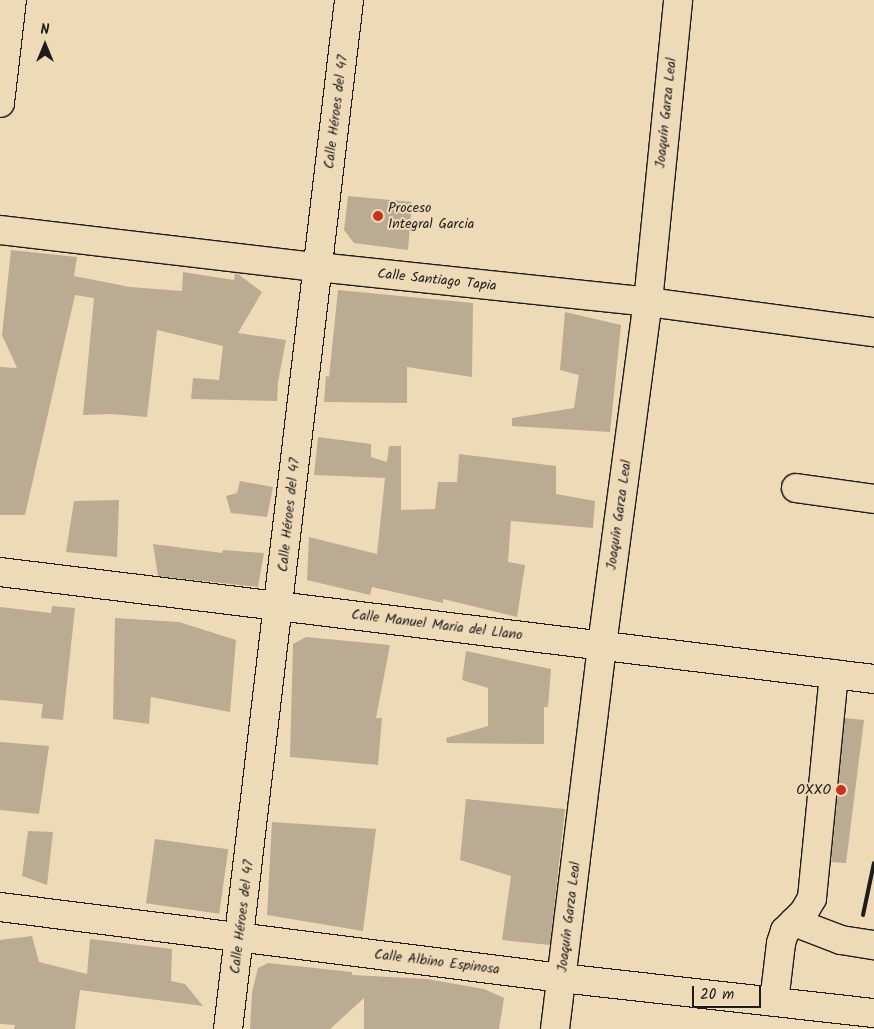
<!DOCTYPE html>
<html>
<head>
<meta charset="utf-8">
<style>
  body { margin:0 }
  #map { position:relative; width:874px; height:1029px; overflow:hidden; background:#efdab8; font-family:Kalam,sans-serif }
  div>[style] { position:absolute }
  .building>* { inset:0; background:#bbab92; transform-origin:0 0 }
  .roads { filter:drop-shadow(1px 0 #1c1c1c) drop-shadow(-1px 0 #1c1c1c) drop-shadow(0 1px #1c1c1c) drop-shadow(0 -1px #1c1c1c) }
  .minor>* { height:28px; margin:-14px; padding:0 14px; transform-origin:14px; border-radius:14px; background:#efdab8 }
  .rail>* { height:4px; margin:-2px; padding:0 2px; transform-origin:2px; border-radius:2px; background:#1c1c1c }
  .dots>* { width:14px; height:14px; translate:-50% -50%; box-sizing:border-box; border:2px solid #efdab8; border-radius:50% }
  span { translate:-50% -50%; white-space:nowrap; text-align:center; line-height:1.15; -webkit-text-stroke:4px #efdab8; paint-order:stroke }
  .street-label { font-size:14px; color:#1c1c1c }
  .poi-label { font-size:14px; color:#1c1c1c }
  .left { translate:0 -50%; text-align:left }
  .right { translate:-100% -50%; text-align:right }
  .north { position:absolute; left:20px; top:20px; width:50px; height:50px; -webkit-text-stroke:4px #efdab8; paint-order:stroke; rotate:0deg; font-size:14px; font-weight:700; line-height:20px; text-align:center; color:#1c1c1c }
  .north::after { content:''; display:block; margin:auto; width:18px; height:22px; background:#1c1c1c; clip-path:polygon(50% 0,100% 100%,50% 72%,0 100%) }
  .scale { position:absolute; left:692px; top:986px; width:69px; height:22px; box-sizing:border-box; border:2px solid #1c1c1c; border-top:0; padding-left:6px; font-size:15px; line-height:18px; white-space:nowrap; color:#1c1c1c; -webkit-text-stroke:4px #efdab8; paint-order:stroke }
</style>
</head>
<body>
<div id="map">
  <div class="building">
    <i style="clip-path:polygon(348px 196px,412px 202px,408px 250px,354px 243px,344px 230px)"></i>
    <i style="clip-path:polygon(11px 250px,77px 257px,74px 276px,130px 287px,182px 291px,183px 272px,234px 280px,235px 273px,238px 274px,262px 292px,238px 333px,286px 340px,278px 382px,277px 401px,191px 399px,193px 378px,219px 380px,223px 346px,157px 330px,147px 417px,111px 414px,83px 415px,94px 298px,75px 295px,25px 515px,0 515px,0 367px,17px 368px,2px 335px)"></i>
    <i style="clip-path:polygon(338px 290px,473px 303px,472px 377px,407px 367px,407px 403px,324px 402px,326px 376px,329px 377px)"></i>
    <i style="clip-path:polygon(565px 312px,621px 325px,610px 432px,512px 426px,512px 418px,574px 408px,579px 375px,560px 370px)"></i>
    <i style="clip-path:polygon(318px 437px,371px 444px,371px 457px,387px 462px,389px 446px,401px 446px,401px 510px,435px 509px,438px 482px,457px 482px,459px 454px,556px 466px,556px 494px,595px 501px,593px 528px,511px 521px,508px 562px,525px 565px,517px 617px,443px 599px,443px 603px,372px 587px,370px 595px,307px 580px,309px 537px,377px 554px,385px 478px,314px 475px)"></i>
    <i style="clip-path:polygon(240px 481px,273px 487px,267px 517px,231px 513px,226px 496px,237px 493px)"></i>
    <i style="clip-path:polygon(119px 500px,117px 557px,66px 552px,74px 501px)"></i>
    <i style="clip-path:polygon(153px 544px,222px 553px,223px 550px,264px 553px,258px 587px,158px 576px)"></i>
    <i style="clip-path:polygon(52px 606px,75px 608px,63px 720px,41px 718px,43px 704px,0 700px,0 607px,51px 613px)"></i>
    <i style="clip-path:polygon(115px 618px,179px 622px,236px 640px,230px 712px,151px 697px,149px 724px,113px 719px)"></i>
    <i style="clip-path:polygon(306px 637px,390px 645px,376px 718px,382px 718px,378px 765px,290px 757px,293px 644px)"></i>
    <i style="clip-path:polygon(466px 651px,551px 669px,548px 707px,544px 707px,544px 744px,447px 743px,446px 738px,488px 726px,488px 688px,462px 680px)"></i>
    <i style="clip-path:polygon(845px 718px,864px 720px,846px 863px,831px 862px)"></i>
    <i style="clip-path:polygon(0 742px,49px 746px,39px 814px,0 810px)"></i>
    <i style="clip-path:polygon(466px 799px,565px 809px,550px 945px,502px 940px,511px 876px,460px 860px)"></i>
    <i style="clip-path:polygon(272px 822px,376px 829px,363px 931px,267px 915px)"></i>
    <i style="clip-path:polygon(28px 831px,53px 832px,47px 885px,22px 876px)"></i>
    <i style="left:155px;top:839px;width:74px;height:65px;rotate:8deg"></i>
    <i style="clip-path:polygon(32px 936px,39px 962px,87px 974px,90px 939px,172px 949px,171px 981px,185px 984px,203px 1006px,80px 990px,75px 1029px,14px 1029px,15px 1025px,0 1024px,0 940px)"></i>
    <i style="clip-path:polygon(268px 963px,352px 972px,352px 975px,427px 979px,484px 989px,504px 998px,499px 1029px,364px 1029px,364px 998px,330px 1029px,250px 1029px,252px 992px,258px 968px)"></i>
  </div>
  <div class="roads">
    <div class="minor">
      <i style="left:0;top:103px;width:104px;rotate:-83.4deg"></i>
      <i style="left:0;top:230px;width:319px;rotate:6.7deg"></i>
      <i style="left:317px;top:267px;width:333px;rotate:6deg"></i>
      <i style="left:648px;top:302px;width:228px;rotate:7.6deg"></i>
      <i style="left:796px;top:488px;width:79px;rotate:8deg"></i>
      <i style="left:0;top:572px;width:881px;rotate:6.98deg"></i>
      <i style="left:0;top:907px;width:565px;rotate:7.21deg"></i>
      <i style="left:561px;top:978px;width:315px;rotate:6.4deg"></i>
      <i style="left:794px;top:922px;width:50px;rotate:21deg"></i>
      <i style="left:841px;top:940px;width:33px;rotate:9deg"></i>
      <i style="left:774px;top:1002px;width:59px;rotate:-83.2deg"></i>
      <i style="left:781px;top:943px;width:13px;rotate:-72deg"></i>
      <i style="left:785px;top:931px;width:27px;rotate:-45deg"></i>
      <i style="left:804px;top:912px;width:16px;rotate:-60deg"></i>
      <i style="left:812px;top:898px;width:225px;rotate:-84.4deg"></i>
      <i style="left:228px;top:1029px;width:1036px;rotate:-83.29deg"></i>
      <i style="left:555px;top:1029px;width:387px;rotate:-83deg"></i>
      <i style="left:602px;top:645px;width:346px;rotate:-82.4deg"></i>
      <i style="left:648px;top:302px;width:303px;rotate:-84.3deg"></i>
    </div>
  </div>
  <div class="rail">
    <i style="left:863px;top:915px;width:53px;rotate:-78.1deg"></i>
  </div>
  <div class="dots">
    <i style="left:378px;top:216px;background:#c8321e"></i>
    <i style="left:841px;top:790px;background:#c8321e"></i>
  </div>
  <div class="street-label">
    <span style="left:336px;top:112px;rotate:-83deg">Calle Héroes del 47</span>
    <span style="left:666px;top:113px;rotate:-84deg">Joaquín Garza Leal</span>
    <span style="left:437px;top:280px;rotate:6deg">Calle Santiago Tapia</span>
    <span style="left:289px;top:515px;rotate:-84deg">Calle Héroes del 47</span>
    <span style="left:619px;top:515px;rotate:-82deg">Joaquín Garza Leal</span>
    <span style="left:437px;top:625px;rotate:7deg">Calle Manuel Maria del Llano</span>
    <span style="left:242px;top:917px;rotate:-83deg">Calle Héroes del 47</span>
    <span style="left:569px;top:917px;rotate:-83deg">Joaquín Garza Leal</span>
    <span style="left:437px;top:962px;rotate:7deg">Calle Albino Espinosa</span>
  </div>
  <div class="poi-label">
    <span class="left" style="left:388px;top:216px">Proceso<br>Integral Garcia</span>
    <span class="right" style="left:831px;top:790px">OXXO</span>
  </div>
  <div class="north">N</div>
  <div class="scale">20 m</div>
</div>
</body>
</html>
